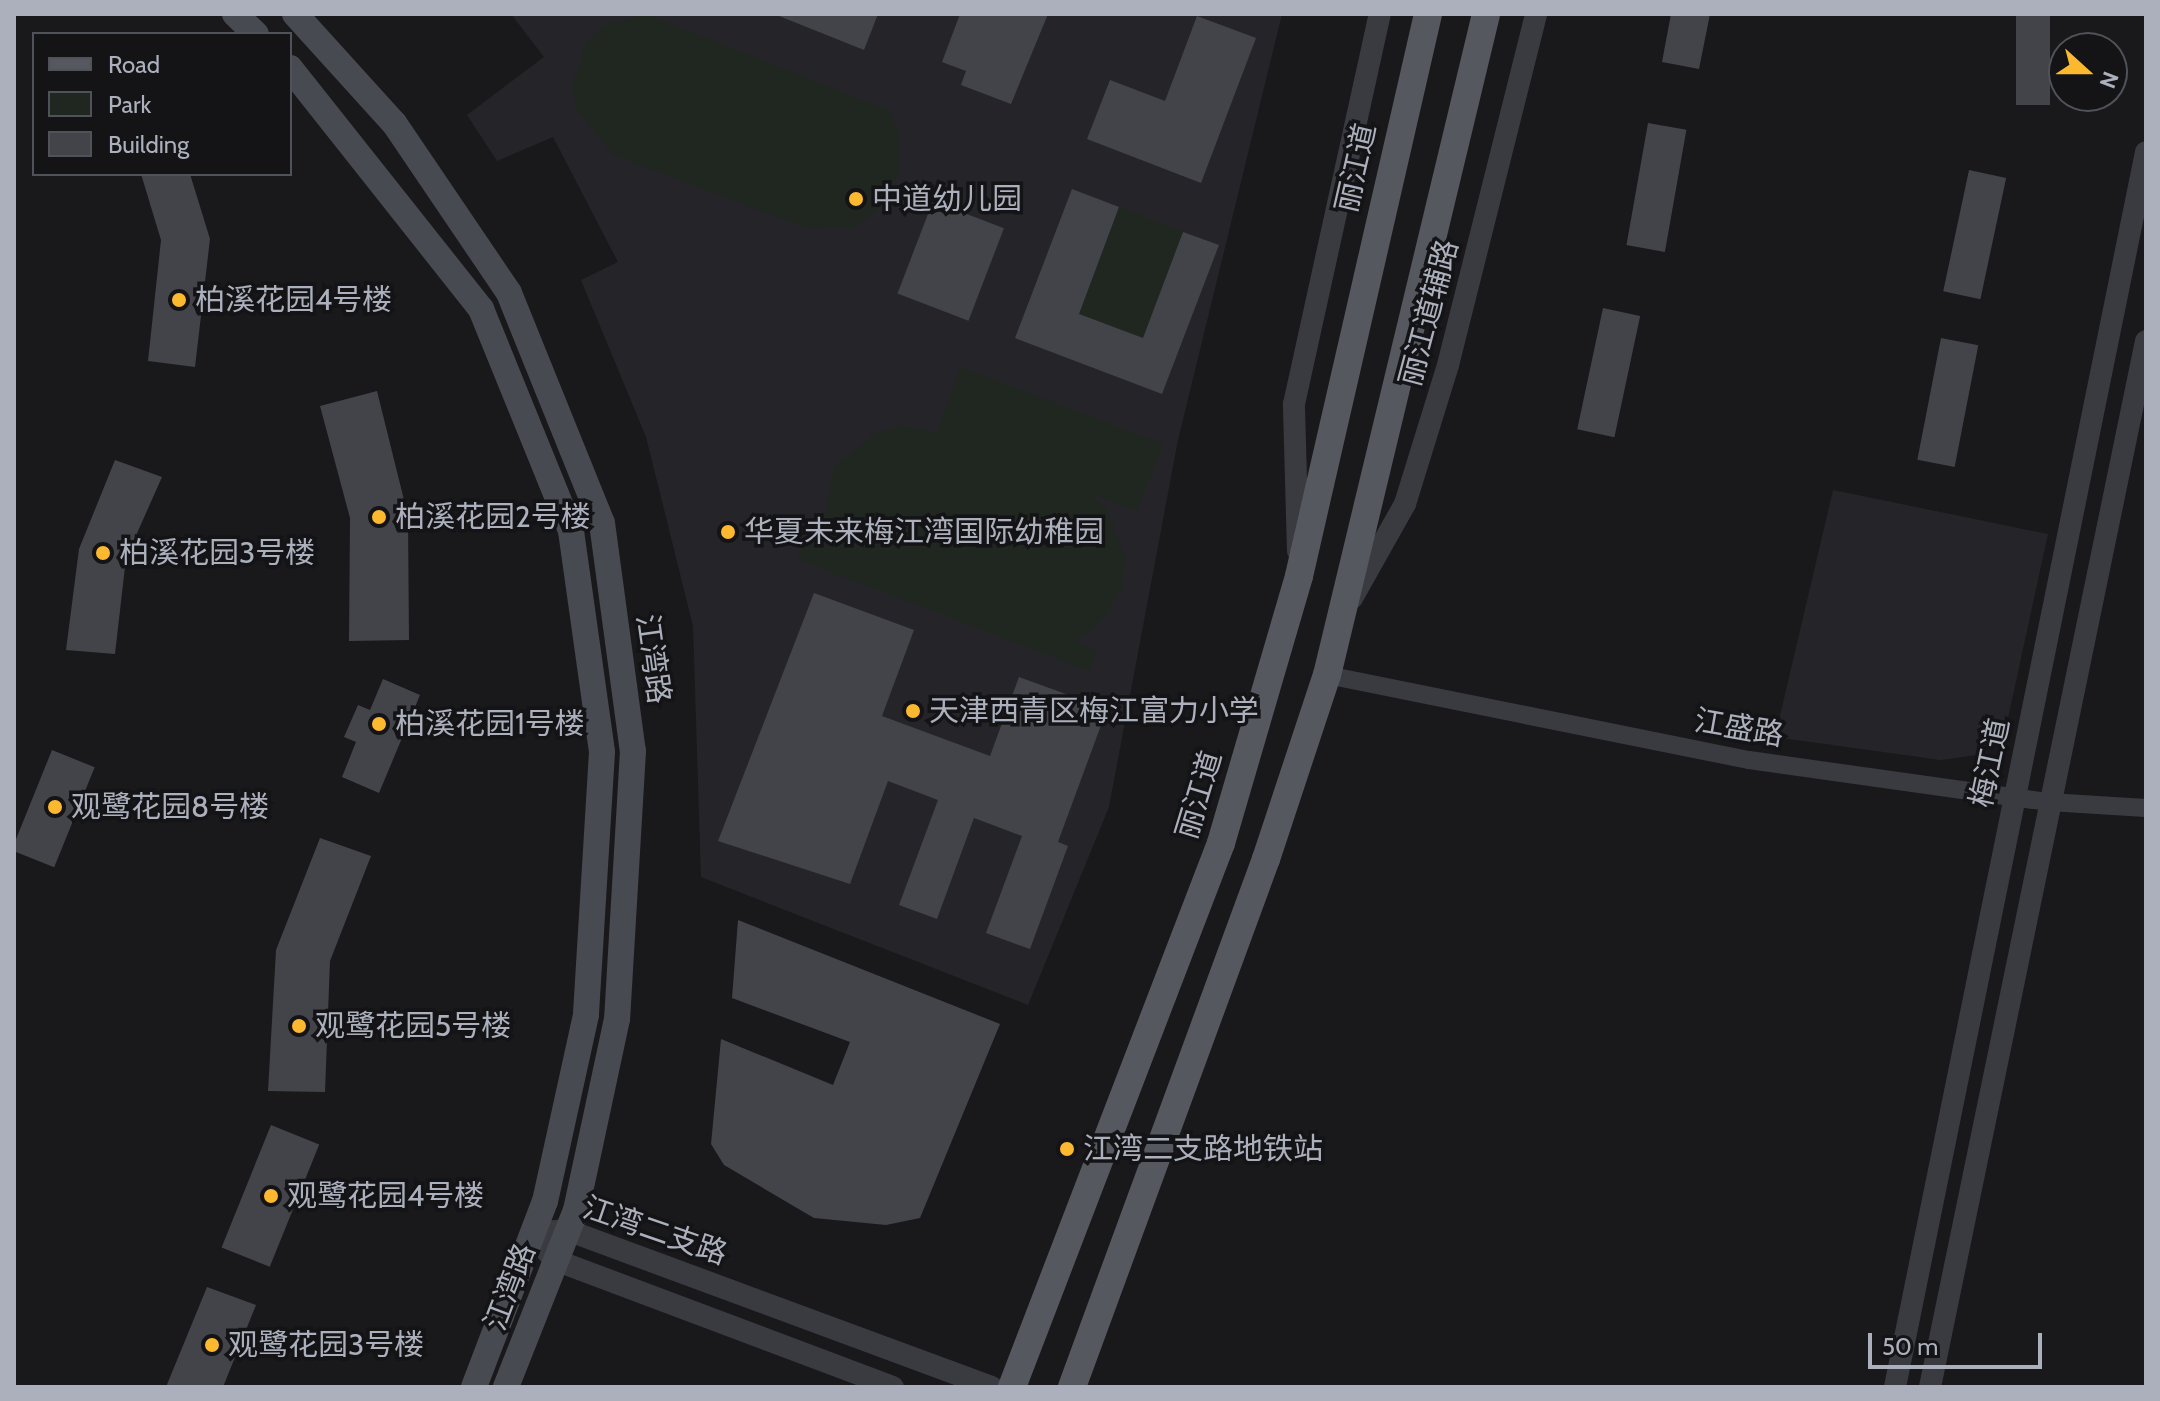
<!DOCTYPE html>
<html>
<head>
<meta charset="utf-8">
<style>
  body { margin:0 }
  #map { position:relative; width:2160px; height:1401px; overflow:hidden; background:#19191c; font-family:Cabin,"Noto Sans SC",sans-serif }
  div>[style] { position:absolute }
  .built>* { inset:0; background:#252529 }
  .green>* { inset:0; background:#1f2720; transform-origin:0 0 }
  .building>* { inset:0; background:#434449; transform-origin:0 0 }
  .minor>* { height:18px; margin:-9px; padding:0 9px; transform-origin:9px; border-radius:9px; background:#3a3b41 }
  .tertiary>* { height:22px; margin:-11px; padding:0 11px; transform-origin:11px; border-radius:11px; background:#3a3b41 }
  .secondary>* { height:26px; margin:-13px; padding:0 13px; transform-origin:13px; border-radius:13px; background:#484a51 }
  .primary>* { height:28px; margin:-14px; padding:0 14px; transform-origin:14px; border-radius:14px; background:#565860 }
  .dots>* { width:22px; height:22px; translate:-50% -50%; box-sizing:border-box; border:4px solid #141417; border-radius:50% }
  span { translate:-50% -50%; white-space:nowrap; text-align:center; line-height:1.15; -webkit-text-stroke:7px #141417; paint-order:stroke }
  .street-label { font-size:30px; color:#abb0bc }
  .poi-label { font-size:30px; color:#abb0bc }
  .left { translate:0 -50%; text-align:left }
  .frame { position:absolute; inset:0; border:16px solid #abb0bc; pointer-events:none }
  .legend { position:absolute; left:32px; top:32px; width:260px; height:144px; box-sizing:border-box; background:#141417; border:2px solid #505259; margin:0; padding:10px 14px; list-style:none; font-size:24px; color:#abb0bc }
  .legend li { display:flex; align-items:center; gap:16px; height:40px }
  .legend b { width:40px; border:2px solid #505259 }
  .north { position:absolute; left:2048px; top:32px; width:80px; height:80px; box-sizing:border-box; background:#141417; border:2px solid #505259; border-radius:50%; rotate:111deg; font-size:22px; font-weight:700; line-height:32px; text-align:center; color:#abb0bc }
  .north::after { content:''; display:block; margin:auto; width:28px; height:36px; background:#fcb930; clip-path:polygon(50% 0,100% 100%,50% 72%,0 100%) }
  .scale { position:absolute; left:1868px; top:1333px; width:174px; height:36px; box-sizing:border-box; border:4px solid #abb0bc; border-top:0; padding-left:10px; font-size:24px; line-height:28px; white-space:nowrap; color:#abb0bc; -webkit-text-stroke:6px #141417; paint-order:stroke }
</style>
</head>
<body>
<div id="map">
  <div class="built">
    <i style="clip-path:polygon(511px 14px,1282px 14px,1178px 440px,1109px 807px,1028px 1005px,701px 877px,693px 626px,646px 437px,581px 280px,618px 262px,553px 137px,497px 161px,467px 115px,544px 57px)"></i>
    <i style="clip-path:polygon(1833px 490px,2048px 534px,2008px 718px,2001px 738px,1976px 755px,1941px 760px,1775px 737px)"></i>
  </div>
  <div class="green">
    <i style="clip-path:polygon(646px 14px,890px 111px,898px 134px,900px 167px,883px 205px,855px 227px,806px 228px,614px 155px,577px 110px,572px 88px,585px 44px,605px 25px)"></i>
    <i style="left:1119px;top:207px;width:69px;height:114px;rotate:21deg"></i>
    <i style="clip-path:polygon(961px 367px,1163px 444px,1137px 511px,1084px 491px,1107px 509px,1125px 559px,1121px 588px,1104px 617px,1085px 636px,1072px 640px,1097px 650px,1089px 671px,797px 559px,805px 539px,830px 545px,823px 531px,833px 468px,874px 434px,903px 425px,936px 433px)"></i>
  </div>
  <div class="building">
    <i style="clip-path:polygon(774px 14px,878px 14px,864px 50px)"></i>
    <i style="clip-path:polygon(960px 14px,1048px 14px,1011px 104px,961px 85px,966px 71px,942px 62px)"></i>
    <i style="clip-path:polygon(1671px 14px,1710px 14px,1699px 69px,1662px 62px)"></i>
    <i style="left:2016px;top:14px;width:34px;height:91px"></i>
    <i style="clip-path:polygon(1197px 16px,1256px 38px,1201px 183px,1087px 139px,1110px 80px,1165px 101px)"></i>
    <i style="left:1648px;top:123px;width:39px;height:124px;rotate:10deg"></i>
    <i style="left:1969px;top:170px;width:38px;height:124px;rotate:12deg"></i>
    <i style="clip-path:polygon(141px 174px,190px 174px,210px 239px,195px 367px,148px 361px,161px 240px)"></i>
    <i style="clip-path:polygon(1072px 189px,1119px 207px,1079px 314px,1143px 338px,1183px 232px,1219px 245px,1162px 394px,1015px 338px)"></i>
    <i style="left:933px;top:201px;width:76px;height:99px;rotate:21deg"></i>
    <i style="left:1603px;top:308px;width:38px;height:124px;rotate:12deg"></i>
    <i style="left:1941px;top:338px;width:38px;height:124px;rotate:11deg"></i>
    <i style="clip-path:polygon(377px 391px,408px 516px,409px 640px,349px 641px,350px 518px,320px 406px)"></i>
    <i style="clip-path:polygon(115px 460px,162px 477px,126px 558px,115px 654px,66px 650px,79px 549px)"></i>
    <i style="clip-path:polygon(814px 593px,914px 630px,882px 716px,990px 756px,1019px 677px,1107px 709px,1058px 842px,1068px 846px,1030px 949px,986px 933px,1022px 836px,974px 818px,937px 919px,899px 905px,938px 800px,888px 781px,850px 884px,718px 841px)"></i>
    <i style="clip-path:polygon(383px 679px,420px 695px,379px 793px,342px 777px,356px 742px,344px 737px,358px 705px,370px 710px)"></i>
    <i style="left:52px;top:750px;width:46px;height:108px;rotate:22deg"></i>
    <i style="clip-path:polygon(320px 838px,371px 856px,330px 961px,325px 1092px,268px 1091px,276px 950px)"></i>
    <i style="clip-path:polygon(738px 920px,1000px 1024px,920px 1218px,886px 1225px,814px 1218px,724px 1165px,711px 1144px,721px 1039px,833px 1085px,850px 1042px,732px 998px)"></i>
    <i style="left:271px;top:1125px;width:52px;height:132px;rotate:22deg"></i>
    <i style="clip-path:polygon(207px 1287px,256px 1305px,223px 1387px,166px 1387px)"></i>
  </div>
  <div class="minor">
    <i style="left:1327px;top:675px;width:430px;rotate:11.4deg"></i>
    <i style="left:1749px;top:760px;width:303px;rotate:8deg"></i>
    <i style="left:2049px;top:802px;width:97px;rotate:3.5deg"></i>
  </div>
  <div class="tertiary">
    <i style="left:1298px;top:551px;width:147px;rotate:-91.6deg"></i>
    <i style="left:1294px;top:404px;width:399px;rotate:-77.6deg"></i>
    <i style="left:1352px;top:598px;width:108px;rotate:-60.6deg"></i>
    <i style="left:1405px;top:504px;width:145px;rotate:-72.8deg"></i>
    <i style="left:1448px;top:365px;width:362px;rotate:-75.9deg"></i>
    <i style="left:532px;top:1234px;width:35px;rotate:-7deg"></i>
    <i style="left:567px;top:1230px;width:453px;rotate:20.3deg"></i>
    <i style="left:532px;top:1234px;width:35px;rotate:49deg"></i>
    <i style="left:555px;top:1260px;width:361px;rotate:20.6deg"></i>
    <i style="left:1895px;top:1387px;width:1260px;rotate:-78.51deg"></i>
    <i style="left:1930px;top:1387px;width:1068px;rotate:-78.33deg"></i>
  </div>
  <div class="secondary">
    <i style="left:235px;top:14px;width:29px;rotate:44deg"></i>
    <i style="left:295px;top:14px;width:147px;rotate:47.8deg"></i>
    <i style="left:394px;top:123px;width:205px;rotate:55.9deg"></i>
    <i style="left:509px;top:293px;width:248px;rotate:68deg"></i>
    <i style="left:602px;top:523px;width:230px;rotate:82.3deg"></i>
    <i style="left:633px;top:751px;width:268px;rotate:93.4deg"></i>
    <i style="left:617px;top:1019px;width:195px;rotate:102.1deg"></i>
    <i style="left:576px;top:1210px;width:190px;rotate:111.6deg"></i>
    <i style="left:290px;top:68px;width:308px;rotate:51.6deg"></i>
    <i style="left:481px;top:309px;width:240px;rotate:67.9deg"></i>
    <i style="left:571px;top:531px;width:223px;rotate:82deg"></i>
    <i style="left:602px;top:752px;width:263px;rotate:93.5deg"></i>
    <i style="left:586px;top:1015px;width:190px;rotate:102.4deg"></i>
    <i style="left:545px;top:1201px;width:199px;rotate:110.9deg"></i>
  </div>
  <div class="primary">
    <i style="left:1012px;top:1387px;width:583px;rotate:-68.98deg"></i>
    <i style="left:1221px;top:843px;width:278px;rotate:-73.7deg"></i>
    <i style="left:1299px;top:576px;width:577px;rotate:-77.07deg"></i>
    <i style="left:1072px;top:1387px;width:563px;rotate:-69.83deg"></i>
    <i style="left:1266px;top:859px;width:194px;rotate:-71.7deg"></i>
    <i style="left:1327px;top:675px;width:680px;rotate:-76.47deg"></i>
  </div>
  <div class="dots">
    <i style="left:856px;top:199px;background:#fcb930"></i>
    <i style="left:179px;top:300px;background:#fcb930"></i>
    <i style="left:379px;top:517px;background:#fcb930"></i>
    <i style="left:728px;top:532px;background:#fcb930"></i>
    <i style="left:103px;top:553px;background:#fcb930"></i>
    <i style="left:913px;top:711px;background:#fcb930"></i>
    <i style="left:379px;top:724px;background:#fcb930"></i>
    <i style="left:55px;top:807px;background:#fcb930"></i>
    <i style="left:299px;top:1026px;background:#fcb930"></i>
    <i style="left:1067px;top:1149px;background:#fcb930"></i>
    <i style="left:271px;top:1196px;background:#fcb930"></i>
    <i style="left:212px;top:1345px;background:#fcb930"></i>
  </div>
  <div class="street-label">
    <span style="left:1356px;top:168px;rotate:-77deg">丽江道</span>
    <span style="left:1429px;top:313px;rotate:-75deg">丽江道辅路</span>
    <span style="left:653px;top:659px;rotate:82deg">江湾路</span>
    <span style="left:1739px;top:728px;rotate:10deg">江盛路</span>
    <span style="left:1990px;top:763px;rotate:-78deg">梅江道</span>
    <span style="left:1199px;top:795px;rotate:-73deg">丽江道</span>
    <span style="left:655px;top:1231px;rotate:19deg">江湾二支路</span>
    <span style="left:510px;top:1287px;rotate:-69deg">江湾路</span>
  </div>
  <div class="poi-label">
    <span class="left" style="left:872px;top:199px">中道幼儿园</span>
    <span class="left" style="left:195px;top:300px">柏溪花园4号楼</span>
    <span class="left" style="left:395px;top:517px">柏溪花园2号楼</span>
    <span class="left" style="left:744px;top:532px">华夏未来梅江湾国际幼稚园</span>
    <span class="left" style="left:119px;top:553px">柏溪花园3号楼</span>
    <span class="left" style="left:929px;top:711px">天津西青区梅江富力小学</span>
    <span class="left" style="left:395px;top:724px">柏溪花园1号楼</span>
    <span class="left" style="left:71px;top:807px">观鹭花园8号楼</span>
    <span class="left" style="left:315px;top:1026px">观鹭花园5号楼</span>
    <span class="left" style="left:1083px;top:1149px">江湾二支路地铁站</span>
    <span class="left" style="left:287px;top:1196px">观鹭花园4号楼</span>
    <span class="left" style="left:228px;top:1345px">观鹭花园3号楼</span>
  </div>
  <div class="frame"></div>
  <ul class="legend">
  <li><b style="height:10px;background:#565860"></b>Road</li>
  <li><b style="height:22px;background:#1f2720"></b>Park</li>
  <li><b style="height:22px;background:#434449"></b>Building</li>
  </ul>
  <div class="north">N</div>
  <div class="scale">50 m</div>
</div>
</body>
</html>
